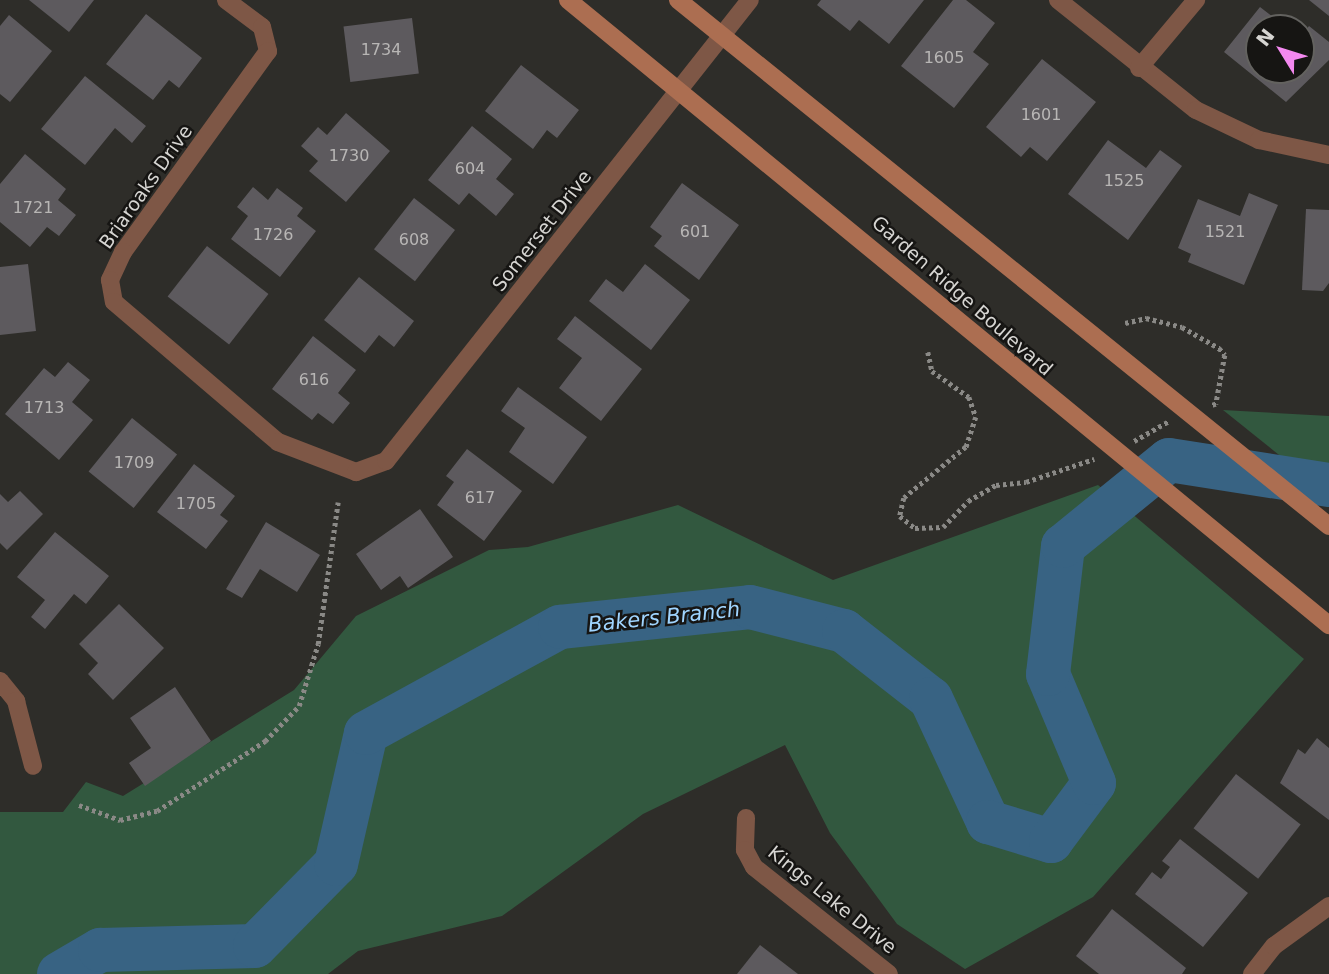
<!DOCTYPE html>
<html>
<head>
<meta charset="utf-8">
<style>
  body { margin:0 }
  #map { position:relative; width:1329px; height:974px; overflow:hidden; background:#2e2d29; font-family:"DejaVu Sans",sans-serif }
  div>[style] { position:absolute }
  .green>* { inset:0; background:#32583f }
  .river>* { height:44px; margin:-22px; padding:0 22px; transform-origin:22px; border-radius:22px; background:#386383 }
  .building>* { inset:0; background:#5d5a5e; transform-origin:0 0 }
  .path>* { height:4.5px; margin-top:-2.25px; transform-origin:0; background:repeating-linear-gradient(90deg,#8a8986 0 3.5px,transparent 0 7px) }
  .street>* { height:18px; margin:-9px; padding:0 9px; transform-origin:9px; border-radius:9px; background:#7e5746 }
  .secondary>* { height:18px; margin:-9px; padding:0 9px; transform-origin:9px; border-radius:9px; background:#ac6e51 }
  span { translate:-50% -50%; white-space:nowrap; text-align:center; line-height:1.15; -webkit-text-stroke:5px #161513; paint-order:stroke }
  .number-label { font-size:16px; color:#b8b6b5 }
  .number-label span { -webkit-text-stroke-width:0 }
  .street-label { font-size:19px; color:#d6d5d2 }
  .water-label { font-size:21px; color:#a0d5ff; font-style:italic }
  .north { position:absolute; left:1245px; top:14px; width:70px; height:70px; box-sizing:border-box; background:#161513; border:2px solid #63625f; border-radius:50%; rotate:308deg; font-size:19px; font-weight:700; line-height:28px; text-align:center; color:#d6d5d2 }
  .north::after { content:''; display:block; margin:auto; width:24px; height:32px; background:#f489f0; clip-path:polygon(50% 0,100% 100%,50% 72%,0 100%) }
</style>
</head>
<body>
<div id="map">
  <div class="green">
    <i style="clip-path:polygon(1223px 410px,1329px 416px,1329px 495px)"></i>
    <i style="clip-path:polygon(1098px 485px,1304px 659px,1093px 897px,965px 969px,897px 924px,830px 833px,785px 745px,643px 814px,502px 916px,358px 951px,328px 974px,0 974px,0 812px,63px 812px,86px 782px,123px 796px,294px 690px,356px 616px,489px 550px,528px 547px,678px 505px,833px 580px)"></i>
  </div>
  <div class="river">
    <i style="left:59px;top:974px;width:48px;rotate:-30.3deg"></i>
    <i style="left:100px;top:950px;width:155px;rotate:-1.5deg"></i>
    <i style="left:255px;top:946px;width:115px;rotate:-45.4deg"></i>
    <i style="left:336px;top:864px;width:134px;rotate:-77.1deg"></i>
    <i style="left:366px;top:733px;width:221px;rotate:-28.7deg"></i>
    <i style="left:560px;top:627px;width:191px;rotate:-6deg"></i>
    <i style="left:750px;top:607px;width:97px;rotate:14.3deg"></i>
    <i style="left:844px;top:631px;width:110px;rotate:38deg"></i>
    <i style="left:931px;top:699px;width:136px;rotate:65.1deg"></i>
    <i style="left:988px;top:822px;width:66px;rotate:16.8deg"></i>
    <i style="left:1051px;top:841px;width:72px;rotate:-53.4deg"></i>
    <i style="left:1094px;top:783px;width:118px;rotate:-112.9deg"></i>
    <i style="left:1048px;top:674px;width:129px;rotate:-83.3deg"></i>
    <i style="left:1063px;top:546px;width:136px;rotate:-39.1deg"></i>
    <i style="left:1169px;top:460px;width:162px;rotate:8.9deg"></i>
  </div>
  <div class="building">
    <i style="clip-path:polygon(29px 0,94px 0,69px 32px)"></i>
    <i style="clip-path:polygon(821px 0,924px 0,889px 44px,859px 20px,850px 31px,817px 5px)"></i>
    <i style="clip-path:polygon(953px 0,966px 0,995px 23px,973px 52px,989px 64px,954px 108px,901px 66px)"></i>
    <i style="clip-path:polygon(1309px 0,1329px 0,1329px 16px)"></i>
    <i style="clip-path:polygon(1260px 7px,1287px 28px,1259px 28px,1259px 70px,1301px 70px,1301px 36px,1309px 26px,1329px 42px,1329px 60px,1286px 102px,1224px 52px)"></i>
    <i style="clip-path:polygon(146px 14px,202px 58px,179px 88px,169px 80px,153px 100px,106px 64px)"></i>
    <i style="clip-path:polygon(9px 15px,52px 51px,10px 102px,0 94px,0 26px)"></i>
    <i style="left:412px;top:18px;width:56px;height:69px;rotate:83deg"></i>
    <i style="clip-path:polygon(1042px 59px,1096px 102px,1047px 161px,1030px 147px,1021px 157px,986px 127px)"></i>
    <i style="clip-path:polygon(521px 65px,579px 110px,557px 138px,547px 130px,533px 149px,485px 111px)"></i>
    <i style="clip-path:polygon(85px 76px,146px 126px,132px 143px,115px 128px,85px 165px,41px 129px)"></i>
    <i style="clip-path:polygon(346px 113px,390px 151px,346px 202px,309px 171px,318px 161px,301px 146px,318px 127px,327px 135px)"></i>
    <i style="clip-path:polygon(472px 126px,512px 159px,496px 179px,514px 194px,496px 216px,469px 193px,459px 205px,428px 180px)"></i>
    <i style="clip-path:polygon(1108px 140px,1146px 168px,1160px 150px,1182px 166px,1128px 240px,1068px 194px)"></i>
    <i style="clip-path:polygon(25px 154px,66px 189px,58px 200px,76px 215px,59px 236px,47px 227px,30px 247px,0 222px,0 184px)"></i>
    <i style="clip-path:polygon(682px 183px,739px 225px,699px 280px,654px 246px,662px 236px,650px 227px)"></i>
    <i style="clip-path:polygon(253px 187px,268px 200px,277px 188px,303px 208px,297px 216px,316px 231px,280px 277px,231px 239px,248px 216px,237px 207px)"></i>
    <i style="clip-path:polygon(1249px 193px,1278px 205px,1244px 285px,1188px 262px,1191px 254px,1178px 248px,1198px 199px,1240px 216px)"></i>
    <i style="left:414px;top:198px;width:52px;height:65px;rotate:38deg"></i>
    <i style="clip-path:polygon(1306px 209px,1329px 210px,1329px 283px,1323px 291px,1302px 290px)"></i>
    <i style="left:207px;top:246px;width:78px;height:64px;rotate:38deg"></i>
    <i style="clip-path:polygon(28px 264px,36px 331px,0 335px,0 267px)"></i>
    <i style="clip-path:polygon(645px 264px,690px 300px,651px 350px,589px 301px,606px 279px,623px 292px)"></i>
    <i style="clip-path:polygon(359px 277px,414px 321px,394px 347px,379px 335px,365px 353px,324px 320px)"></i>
    <i style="clip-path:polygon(575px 316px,642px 369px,601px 421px,559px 388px,582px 358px,557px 339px)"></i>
    <i style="clip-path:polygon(313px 336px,356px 370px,338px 393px,350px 403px,333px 424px,318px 413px,312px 420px,272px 389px)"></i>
    <i style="clip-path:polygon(68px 362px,90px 380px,72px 402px,93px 420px,59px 460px,5px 414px,44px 368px,55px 377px)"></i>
    <i style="clip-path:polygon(518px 387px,587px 437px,553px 484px,509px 452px,525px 428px,501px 411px)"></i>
    <i style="left:132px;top:418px;width:58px;height:69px;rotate:39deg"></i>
    <i style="clip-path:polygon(467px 449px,522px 491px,484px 541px,437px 505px,454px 482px,446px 476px)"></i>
    <i style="clip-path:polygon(194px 464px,235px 496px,220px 515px,228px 521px,206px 549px,157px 512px)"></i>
    <i style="clip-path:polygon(20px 491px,43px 514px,7px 550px,0 543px,0 494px,8px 502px)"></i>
    <i style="clip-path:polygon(420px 509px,453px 557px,408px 588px,400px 576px,381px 590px,356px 554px)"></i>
    <i style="clip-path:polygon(266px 522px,320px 555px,297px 592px,260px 569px,242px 598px,226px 589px)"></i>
    <i style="clip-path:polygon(55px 532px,109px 576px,86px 604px,74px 594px,45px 629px,31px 617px,45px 600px,17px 577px)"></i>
    <i style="clip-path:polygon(119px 604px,164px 648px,113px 700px,88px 674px,98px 663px,79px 644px)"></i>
    <i style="clip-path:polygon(175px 687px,211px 741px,145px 786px,129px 763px,151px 748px,130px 718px)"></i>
    <i style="clip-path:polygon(1317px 738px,1329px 748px,1329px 820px,1280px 783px,1298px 749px,1305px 754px)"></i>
    <i style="left:1236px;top:774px;width:82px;height:69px;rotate:38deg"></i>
    <i style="clip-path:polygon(1180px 839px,1248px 893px,1203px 947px,1135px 894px,1152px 872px,1161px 879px,1170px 867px,1162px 861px)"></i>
    <i style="clip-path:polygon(1112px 909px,1186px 968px,1182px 974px,1099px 974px,1076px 956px)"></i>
    <i style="clip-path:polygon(760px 945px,798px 974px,737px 974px)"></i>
  </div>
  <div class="path">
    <i style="left:1125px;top:323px;width:22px;rotate:-13deg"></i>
    <i style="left:1146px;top:318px;width:37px;rotate:14deg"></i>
    <i style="left:1182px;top:327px;width:43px;rotate:29.6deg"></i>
    <i style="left:1219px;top:348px;width:9px;rotate:49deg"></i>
    <i style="left:1225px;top:355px;width:50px;rotate:100.4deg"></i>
    <i style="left:1216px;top:404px;width:6px;rotate:162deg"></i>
    <i style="left:928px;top:352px;width:19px;rotate:78deg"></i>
    <i style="left:932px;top:371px;width:45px;rotate:35.1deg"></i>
    <i style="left:969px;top:397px;width:21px;rotate:71deg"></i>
    <i style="left:976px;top:417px;width:32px;rotate:108deg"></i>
    <i style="left:966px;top:447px;width:80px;rotate:140.6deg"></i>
    <i style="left:904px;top:498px;width:18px;rotate:103deg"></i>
    <i style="left:900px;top:516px;width:19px;rotate:39deg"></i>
    <i style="left:915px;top:528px;width:28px;rotate:-2deg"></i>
    <i style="left:943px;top:527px;width:36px;rotate:-46deg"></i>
    <i style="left:968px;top:501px;width:32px;rotate:-30deg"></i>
    <i style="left:996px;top:485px;width:30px;rotate:-6deg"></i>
    <i style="left:1026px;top:482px;width:72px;rotate:-18.7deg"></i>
    <i style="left:1134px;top:441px;width:40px;rotate:-29.7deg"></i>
    <i style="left:79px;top:805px;width:44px;rotate:20.1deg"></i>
    <i style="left:120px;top:820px;width:38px;rotate:-14deg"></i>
    <i style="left:157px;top:811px;width:129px;rotate:-32.9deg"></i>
    <i style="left:265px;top:741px;width:49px;rotate:-45.8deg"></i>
    <i style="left:299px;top:706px;width:65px;rotate:-73deg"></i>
    <i style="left:318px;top:644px;width:143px;rotate:-82deg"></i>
  </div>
  <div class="street">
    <i style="left:226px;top:0;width:45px;rotate:36.9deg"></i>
    <i style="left:262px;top:27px;width:25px;rotate:76deg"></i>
    <i style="left:268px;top:51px;width:248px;rotate:125.8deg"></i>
    <i style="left:123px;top:252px;width:31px;rotate:115deg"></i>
    <i style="left:110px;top:280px;width:22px;rotate:80deg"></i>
    <i style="left:114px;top:302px;width:216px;rotate:40.5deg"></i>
    <i style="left:278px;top:442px;width:84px;rotate:21deg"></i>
    <i style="left:356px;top:472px;width:32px;rotate:-20deg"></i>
    <i style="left:386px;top:461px;width:587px;rotate:-51.71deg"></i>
    <i style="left:1058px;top:0;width:176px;rotate:38.6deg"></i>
    <i style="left:1196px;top:110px;width:70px;rotate:25.5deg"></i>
    <i style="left:1259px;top:140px;width:72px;rotate:12.1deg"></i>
    <i style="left:1139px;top:68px;width:89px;rotate:-50deg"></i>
    <i style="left:0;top:681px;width:26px;rotate:51deg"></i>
    <i style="left:16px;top:701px;width:67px;rotate:75.3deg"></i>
    <i style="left:746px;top:818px;width:32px;rotate:92deg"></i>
    <i style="left:745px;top:850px;width:19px;rotate:62deg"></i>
    <i style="left:754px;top:867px;width:172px;rotate:38.4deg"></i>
    <i style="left:1252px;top:974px;width:36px;rotate:-52deg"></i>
    <i style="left:1274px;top:946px;width:68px;rotate:-36deg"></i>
  </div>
  <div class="secondary">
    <i style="left:568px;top:0;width:985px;rotate:39.4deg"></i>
    <i style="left:678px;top:0;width:837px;rotate:38.94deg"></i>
  </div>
  <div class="number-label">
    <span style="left:381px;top:50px">1734</span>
    <span style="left:944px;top:58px">1605</span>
    <span style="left:1041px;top:115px">1601</span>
    <span style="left:349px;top:156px">1730</span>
    <span style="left:470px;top:169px">604</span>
    <span style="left:1124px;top:181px">1525</span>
    <span style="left:33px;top:208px">1721</span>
    <span style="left:695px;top:232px">601</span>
    <span style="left:1225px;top:232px">1521</span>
    <span style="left:273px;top:235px">1726</span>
    <span style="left:414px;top:240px">608</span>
    <span style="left:314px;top:380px">616</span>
    <span style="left:44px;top:408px">1713</span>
    <span style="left:134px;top:463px">1709</span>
    <span style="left:480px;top:498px">617</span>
    <span style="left:196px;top:504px">1705</span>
  </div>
  <div class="street-label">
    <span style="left:146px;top:187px;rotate:-55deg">Briaroaks Drive</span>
    <span style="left:542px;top:231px;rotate:-52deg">Somerset Drive</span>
    <span style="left:962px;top:296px;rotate:41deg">Garden Ridge Boulevard</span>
    <span style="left:832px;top:900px;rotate:39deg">Kings Lake Drive</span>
  </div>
  <div class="water-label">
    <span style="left:664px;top:617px;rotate:-6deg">Bakers Branch</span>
  </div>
  <div class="north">N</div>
</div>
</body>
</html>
